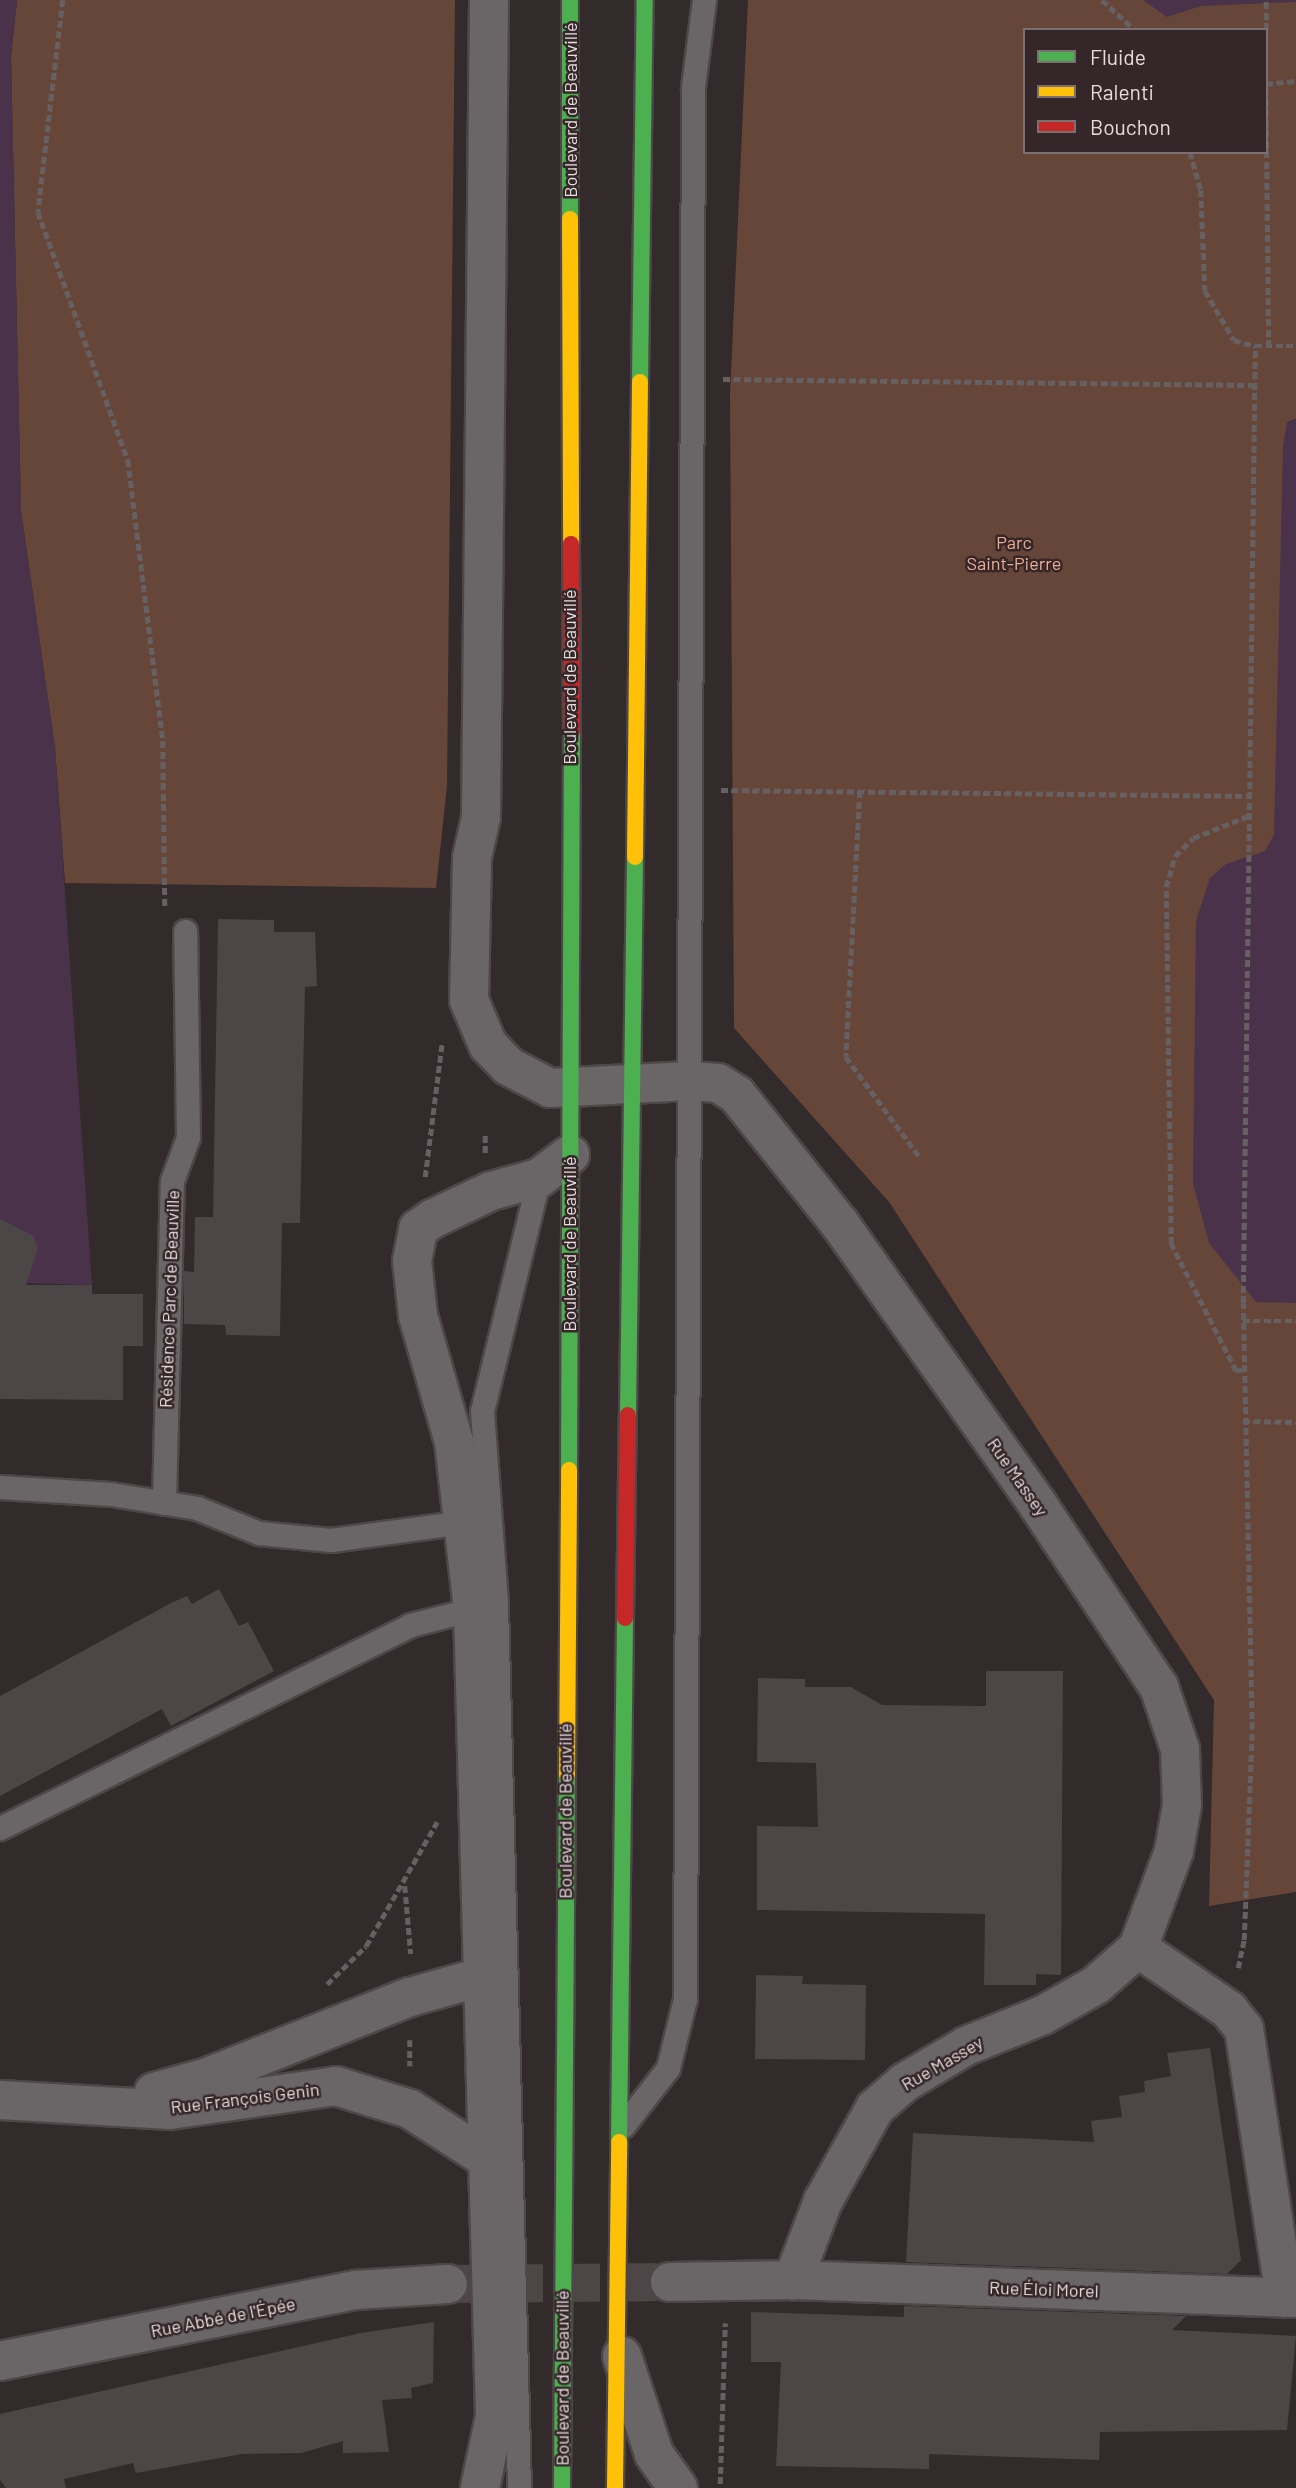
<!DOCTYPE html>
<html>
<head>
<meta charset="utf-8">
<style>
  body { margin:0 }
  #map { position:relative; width:1296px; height:2488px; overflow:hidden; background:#322a2b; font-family:Barlow,sans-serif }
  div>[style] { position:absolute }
  .green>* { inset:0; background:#664638 }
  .water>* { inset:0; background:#4b324b }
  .building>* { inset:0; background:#4c4646 }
  .street-tunnel>* { height:38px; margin-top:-19px; transform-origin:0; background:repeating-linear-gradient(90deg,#4d4546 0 38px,transparent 0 57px) }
  .path>* { height:4.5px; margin-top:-2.25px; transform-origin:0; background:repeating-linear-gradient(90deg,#666062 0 7px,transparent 0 10.5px) }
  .roads { filter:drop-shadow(2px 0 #4e4748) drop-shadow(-2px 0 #4e4748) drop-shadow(0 2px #4e4748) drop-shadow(0 -2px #4e4748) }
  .lane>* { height:23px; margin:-11.5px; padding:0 11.5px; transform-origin:11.5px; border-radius:11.5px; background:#6a6567 }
  .street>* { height:38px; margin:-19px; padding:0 19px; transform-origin:19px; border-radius:19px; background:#6a6567 }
  .fast>* { height:16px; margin:-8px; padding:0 8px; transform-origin:8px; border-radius:8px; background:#4caf50 }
  .slow>* { height:16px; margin:-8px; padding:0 8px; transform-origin:8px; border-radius:8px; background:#ffc107 }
  .jam>* { height:16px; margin:-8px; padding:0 8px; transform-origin:8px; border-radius:8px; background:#c62828 }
  span { translate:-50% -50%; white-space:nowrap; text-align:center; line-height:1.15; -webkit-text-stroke:5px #352729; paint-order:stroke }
  .street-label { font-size:18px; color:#e5dcdd }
  .park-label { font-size:18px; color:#efad90 }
  .legend { position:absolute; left:1023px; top:28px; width:245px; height:126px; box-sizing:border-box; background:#352729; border:2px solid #7b6f71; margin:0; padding:9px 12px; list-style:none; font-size:21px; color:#e5dcdd }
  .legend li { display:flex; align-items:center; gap:14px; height:35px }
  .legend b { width:35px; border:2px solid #7b6f71 }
</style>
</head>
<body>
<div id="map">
  <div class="green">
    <i style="clip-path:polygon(17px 0,455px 0,447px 786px,436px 888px,65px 883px,55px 748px,21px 511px,11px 56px)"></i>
    <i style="clip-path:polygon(evenodd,748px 0,1296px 0,1296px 1892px,1209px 1906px,1214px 1700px,889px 1202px,734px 1028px,730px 394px,748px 0,1025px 30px,1266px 30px,1266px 152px,1025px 152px,1025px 30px)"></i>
  </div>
  <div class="water">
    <i style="clip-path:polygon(0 0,17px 0,11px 56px,21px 511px,55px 748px,92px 1285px,24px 1283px,0 1227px)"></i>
    <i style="clip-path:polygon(1143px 0,1296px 0,1296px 2px,1201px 6px,1167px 17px)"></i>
    <i style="clip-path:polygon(1296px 418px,1296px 1303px,1256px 1302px,1209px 1243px,1193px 1183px,1196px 921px,1210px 878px,1226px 864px,1265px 851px,1274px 835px,1283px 445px,1287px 422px)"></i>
  </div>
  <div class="building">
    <i style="clip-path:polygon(218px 919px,274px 920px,274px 932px,315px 932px,317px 986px,305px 987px,300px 1223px,282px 1223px,280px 1336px,226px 1335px,225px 1325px,184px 1324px,184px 1271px,194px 1272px,195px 1217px,213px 1217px)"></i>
    <i style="clip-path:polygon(0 1219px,33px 1236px,38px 1248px,26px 1285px,92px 1285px,92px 1294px,143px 1294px,143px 1346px,123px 1346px,123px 1400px,0 1399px)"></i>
    <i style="clip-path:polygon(219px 1589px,239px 1626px,248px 1622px,274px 1671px,171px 1726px,162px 1709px,0 1796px,0 1696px,171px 1603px,187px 1596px,192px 1604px)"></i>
    <i style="clip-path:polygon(986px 1671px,1063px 1671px,1061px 1975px,1036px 1974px,1036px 1985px,984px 1985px,985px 1914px,757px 1910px,757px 1826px,818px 1827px,816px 1763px,757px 1762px,758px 1678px,805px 1679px,805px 1687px,851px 1687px,882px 1705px,986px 1706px)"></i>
    <i style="clip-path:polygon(756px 1975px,803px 1976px,802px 1984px,866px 1985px,865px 2060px,755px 2059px)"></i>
    <i style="clip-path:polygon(1210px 2048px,1241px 2260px,1227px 2274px,906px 2262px,913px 2133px,1094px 2142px,1091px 2121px,1122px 2117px,1119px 2096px,1145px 2092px,1144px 2081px,1171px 2076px,1167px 2053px)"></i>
    <i style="clip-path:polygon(904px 2306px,1186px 2316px,1172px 2330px,1296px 2336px,1287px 2430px,1100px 2432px,1099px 2460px,929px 2454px,929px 2469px,776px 2466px,781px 2362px,751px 2362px,751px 2312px,904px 2317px)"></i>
    <i style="clip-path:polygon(434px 2322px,433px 2383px,411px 2388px,412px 2398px,382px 2400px,389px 2452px,343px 2453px,343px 2441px,301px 2453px,242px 2454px,136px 2473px,133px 2463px,64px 2479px,66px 2488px,6px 2488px,0 2480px,0 2414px,361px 2333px)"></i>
  </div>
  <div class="street-tunnel">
    <i style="left:448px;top:2284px;width:222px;rotate:-0.5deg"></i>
  </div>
  <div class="path">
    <i style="left:63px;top:0;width:213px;rotate:96.7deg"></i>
    <i style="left:38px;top:212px;width:264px;rotate:70.1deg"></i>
    <i style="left:128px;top:460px;width:283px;rotate:82.9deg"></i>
    <i style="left:163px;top:741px;width:166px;rotate:89.3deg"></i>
    <i style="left:1102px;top:0;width:45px;rotate:42.3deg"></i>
    <i style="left:1266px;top:30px;width:30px;rotate:-90deg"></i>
    <i style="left:1266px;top:67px;width:278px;rotate:89.4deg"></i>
    <i style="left:1266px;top:84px;width:30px;rotate:-6deg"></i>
    <i style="left:1190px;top:152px;width:40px;rotate:74deg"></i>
    <i style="left:1201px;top:190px;width:101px;rotate:87.7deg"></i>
    <i style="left:1205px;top:291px;width:57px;rotate:59.4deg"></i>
    <i style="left:1234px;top:340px;width:22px;rotate:16deg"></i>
    <i style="left:723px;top:379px;width:531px;rotate:0.65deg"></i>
    <i style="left:721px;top:790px;width:527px;rotate:0.65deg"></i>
    <i style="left:860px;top:791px;width:266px;rotate:93deg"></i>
    <i style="left:846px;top:1057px;width:123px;rotate:53.6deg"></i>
    <i style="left:485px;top:1153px;width:20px;rotate:-90deg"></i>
    <i style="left:425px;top:1177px;width:135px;rotate:-82.8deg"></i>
    <i style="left:1243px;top:1321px;width:53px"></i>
    <i style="left:1243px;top:1370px;width:7px;rotate:172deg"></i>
    <i style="left:1236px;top:1371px;width:143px;rotate:-117.1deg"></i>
    <i style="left:1171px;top:1244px;width:357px;rotate:-90.8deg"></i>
    <i style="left:1166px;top:887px;width:32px;rotate:-74deg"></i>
    <i style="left:1175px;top:856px;width:25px;rotate:-45deg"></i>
    <i style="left:1193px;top:838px;width:59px;rotate:-21.8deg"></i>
    <i style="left:1243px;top:1421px;width:53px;rotate:1.1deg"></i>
    <i style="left:405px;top:1886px;width:68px;rotate:85deg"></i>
    <i style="left:1238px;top:1968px;width:29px;rotate:-78deg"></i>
    <i style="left:1244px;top:1940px;width:211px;rotate:-87.8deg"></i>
    <i style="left:1252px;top:1729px;width:426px;rotate:-91.2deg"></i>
    <i style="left:1243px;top:1303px;width:957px;rotate:-89.28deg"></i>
    <i style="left:1255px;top:346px;width:41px"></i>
    <i style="left:327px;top:1984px;width:54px;rotate:-44.3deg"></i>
    <i style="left:366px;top:1946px;width:143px;rotate:-60.2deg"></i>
    <i style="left:410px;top:2040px;width:26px;rotate:90deg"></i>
    <i style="left:720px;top:2484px;width:161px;rotate:-88.2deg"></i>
  </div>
  <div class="roads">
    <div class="lane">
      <i style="left:0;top:1487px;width:111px;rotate:3.6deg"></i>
      <i style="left:111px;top:1494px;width:87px;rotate:9.2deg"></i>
      <i style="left:197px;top:1508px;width:67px;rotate:22deg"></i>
      <i style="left:259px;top:1533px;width:72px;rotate:5.6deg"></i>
      <i style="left:331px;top:1540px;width:142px;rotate:-7.7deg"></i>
      <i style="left:164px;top:1503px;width:322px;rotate:-88.6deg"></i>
      <i style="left:172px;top:1181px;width:47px;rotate:-70deg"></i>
      <i style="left:188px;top:1137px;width:206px;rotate:-90.8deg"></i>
      <i style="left:0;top:1828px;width:458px;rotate:-26.3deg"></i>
      <i style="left:410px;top:1625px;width:65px;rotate:-14.3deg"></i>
      <i style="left:623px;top:2126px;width:73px;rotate:-52.2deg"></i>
      <i style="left:668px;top:2068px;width:71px;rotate:-76.2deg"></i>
      <i style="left:685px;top:1999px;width:1912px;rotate:-89.76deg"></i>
      <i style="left:693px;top:87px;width:88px;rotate:-82.8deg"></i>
      <i style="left:519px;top:2488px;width:886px;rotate:-91.49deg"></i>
      <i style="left:496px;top:1602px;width:192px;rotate:-94.2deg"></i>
      <i style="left:482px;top:1411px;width:240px;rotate:-76.3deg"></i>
    </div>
    <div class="street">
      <i style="left:489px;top:0;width:817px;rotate:90.56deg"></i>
      <i style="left:481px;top:817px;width:42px;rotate:102.4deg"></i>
      <i style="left:472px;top:858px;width:142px;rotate:91.2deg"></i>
      <i style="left:469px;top:1000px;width:49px;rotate:67.1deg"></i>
      <i style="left:488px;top:1045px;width:29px;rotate:46deg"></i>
      <i style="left:508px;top:1066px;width:47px;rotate:27.6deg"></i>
      <i style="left:550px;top:1088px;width:140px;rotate:-2.9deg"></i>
      <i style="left:690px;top:1081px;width:28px;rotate:4deg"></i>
      <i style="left:718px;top:1083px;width:22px;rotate:32deg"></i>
      <i style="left:737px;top:1095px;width:165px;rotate:51.4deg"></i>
      <i style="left:840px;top:1224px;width:344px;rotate:54.8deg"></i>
      <i style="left:1038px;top:1505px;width:219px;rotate:56.4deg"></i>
      <i style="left:1159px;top:1687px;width:65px;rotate:71.3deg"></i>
      <i style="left:1180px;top:1749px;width:56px;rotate:88deg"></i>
      <i style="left:1182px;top:1805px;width:47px;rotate:99.9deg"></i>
      <i style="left:1174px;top:1851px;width:103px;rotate:110.4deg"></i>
      <i style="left:1138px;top:1948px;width:56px;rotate:138.6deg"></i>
      <i style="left:1096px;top:1985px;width:61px;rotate:150.5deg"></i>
      <i style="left:1043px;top:2015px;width:83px;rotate:158.1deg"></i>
      <i style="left:966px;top:2046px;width:71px;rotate:149.5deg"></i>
      <i style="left:905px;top:2082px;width:40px;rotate:139deg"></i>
      <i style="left:875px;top:2108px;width:107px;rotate:119.2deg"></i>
      <i style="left:823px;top:2201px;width:85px;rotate:110.8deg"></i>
      <i style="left:1138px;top:1948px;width:110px;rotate:34.3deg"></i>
      <i style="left:1229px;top:2010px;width:24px;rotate:52deg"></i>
      <i style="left:1244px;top:2029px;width:272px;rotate:81.3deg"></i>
      <i style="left:154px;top:2092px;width:53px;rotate:-15.4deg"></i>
      <i style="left:205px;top:2078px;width:220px;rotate:-21.6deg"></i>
      <i style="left:410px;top:1997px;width:74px;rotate:-15.7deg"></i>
      <i style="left:0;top:2100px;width:170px;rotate:3.4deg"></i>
      <i style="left:170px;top:2110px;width:168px;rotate:-8.2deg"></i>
      <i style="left:336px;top:2086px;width:77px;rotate:17.3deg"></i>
      <i style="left:410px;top:2109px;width:98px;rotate:32.9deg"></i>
      <i style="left:670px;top:2282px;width:123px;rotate:-0.9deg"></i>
      <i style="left:793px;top:2280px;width:503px;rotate:2.05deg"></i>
      <i style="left:622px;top:2356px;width:103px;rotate:71.9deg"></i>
      <i style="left:654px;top:2454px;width:42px;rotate:54.8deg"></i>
      <i style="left:0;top:2361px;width:363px;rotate:-11.3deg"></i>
      <i style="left:356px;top:2290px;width:92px;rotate:-3.7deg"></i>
      <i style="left:480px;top:2488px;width:74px;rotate:-78.2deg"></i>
      <i style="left:495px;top:2416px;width:807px;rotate:-91.56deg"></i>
      <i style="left:473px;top:1609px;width:168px;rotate:-96.5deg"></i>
      <i style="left:454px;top:1442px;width:131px;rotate:-105.9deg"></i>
      <i style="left:418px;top:1316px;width:55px;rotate:-96.2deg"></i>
      <i style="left:412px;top:1261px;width:33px;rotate:-79deg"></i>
      <i style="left:418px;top:1229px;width:17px;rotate:-36deg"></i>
      <i style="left:432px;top:1219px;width:65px;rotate:-25.4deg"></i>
      <i style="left:491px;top:1191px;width:50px;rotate:-15.2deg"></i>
      <i style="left:539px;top:1178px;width:39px;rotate:-37deg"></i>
    </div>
    <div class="fast">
      <i style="left:570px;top:0;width:219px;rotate:90deg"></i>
      <i style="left:640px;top:382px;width:382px;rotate:-89.3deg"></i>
      <i style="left:628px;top:1415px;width:558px;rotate:-89.28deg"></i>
      <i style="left:569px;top:1470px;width:739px;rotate:-89.77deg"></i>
      <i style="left:619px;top:2142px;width:524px;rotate:-89.34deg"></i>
      <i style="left:562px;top:2488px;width:713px;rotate:-89.6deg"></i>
    </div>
    <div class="slow">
      <i style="left:570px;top:219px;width:325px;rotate:89.8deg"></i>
      <i style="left:635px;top:857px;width:475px;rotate:-89.4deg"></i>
      <i style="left:567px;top:1775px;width:305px;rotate:-89.6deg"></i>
      <i style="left:615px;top:2488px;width:346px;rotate:-89.3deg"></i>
    </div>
    <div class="jam">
      <i style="left:571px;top:544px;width:187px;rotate:89.7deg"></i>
      <i style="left:625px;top:1618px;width:203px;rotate:-89.2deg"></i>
    </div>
  </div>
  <div class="street-label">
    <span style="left:570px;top:110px;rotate:-90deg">Boulevard de Beauvillé</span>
    <span style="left:569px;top:677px;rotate:-90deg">Boulevard de Beauvillé</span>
    <span style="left:569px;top:1244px;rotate:-90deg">Boulevard de Beauvillé</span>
    <span style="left:169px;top:1299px;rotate:-88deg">Résidence Parc de Beauville</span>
    <span style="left:1018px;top:1477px;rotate:55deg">Rue Massey</span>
    <span style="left:565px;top:1811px;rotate:-90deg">Boulevard de Beauvillé</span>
    <span style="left:942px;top:2063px;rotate:-30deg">Rue Massey</span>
    <span style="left:245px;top:2098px;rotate:-7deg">Rue François Genin</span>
    <span style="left:1044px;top:2289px;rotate:2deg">Rue Éloi Morel</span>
    <span style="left:223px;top:2317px;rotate:-11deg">Rue Abbé de l'Épée</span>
    <span style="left:562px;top:2378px;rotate:-90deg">Boulevard de Beauvillé</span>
  </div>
  <div class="park-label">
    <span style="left:1014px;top:553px">Parc<br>Saint-Pierre</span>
  </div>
  <ul class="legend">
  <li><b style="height:9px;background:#4caf50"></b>Fluide</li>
  <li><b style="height:9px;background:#ffc107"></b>Ralenti</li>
  <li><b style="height:9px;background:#c62828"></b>Bouchon</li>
  </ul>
</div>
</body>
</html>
